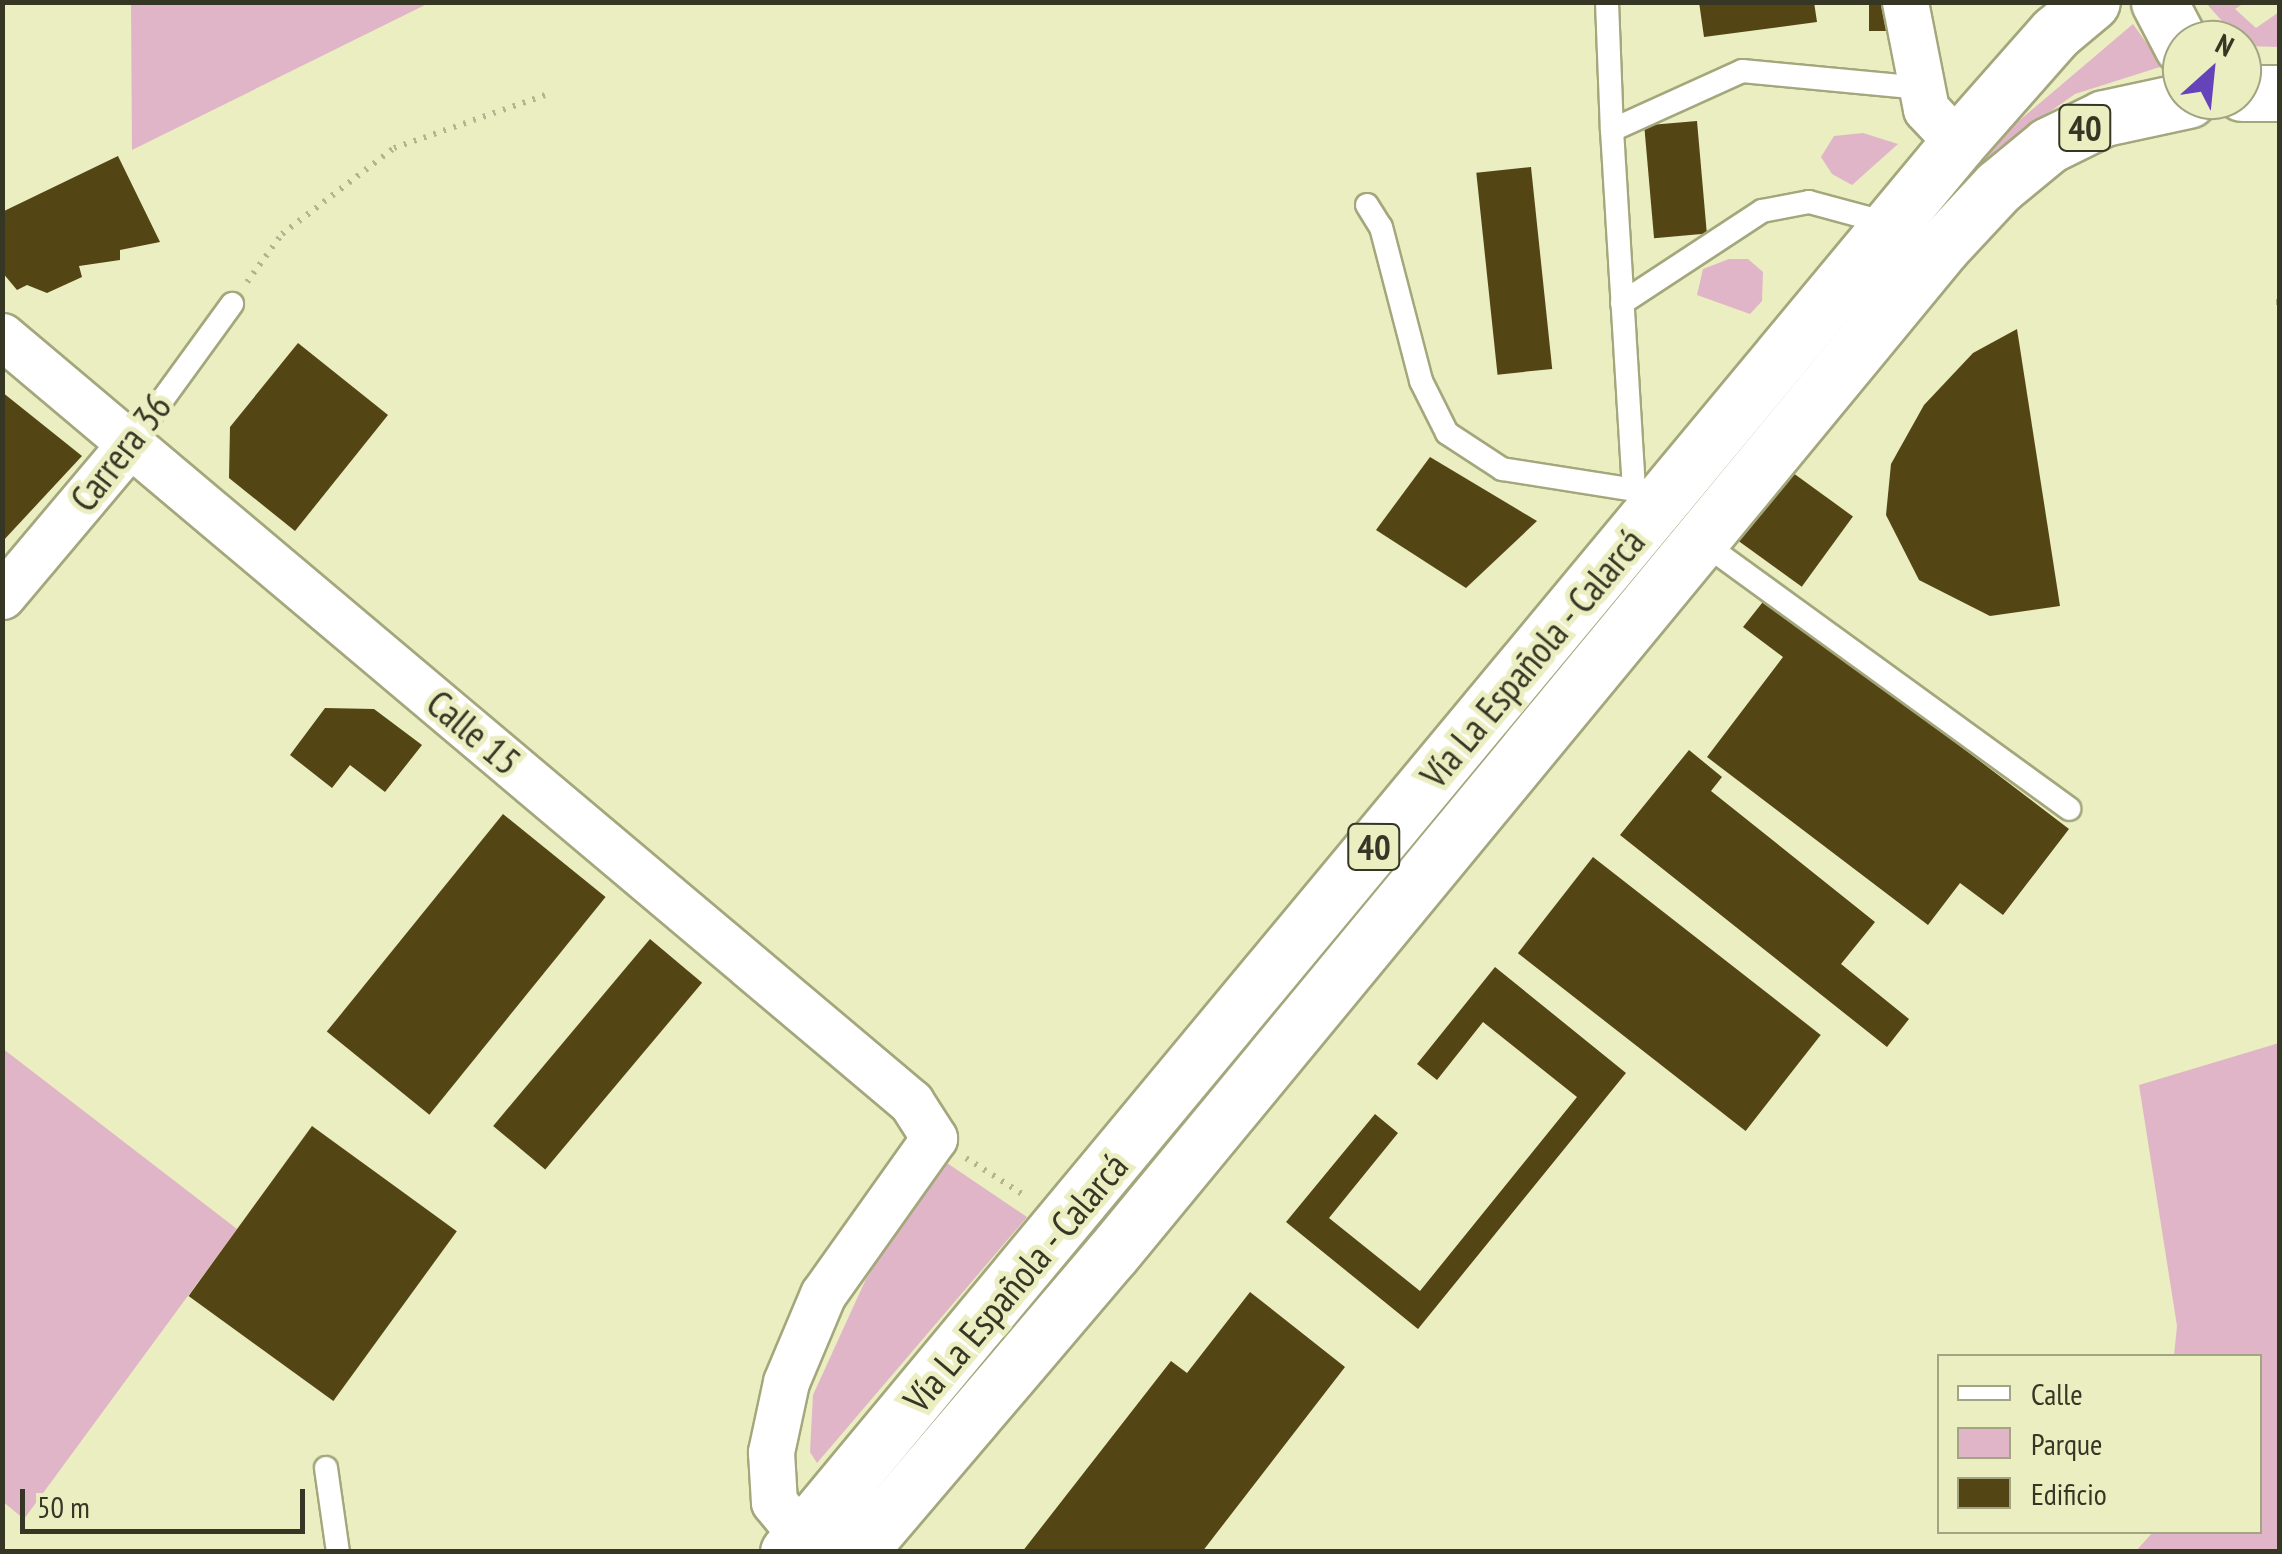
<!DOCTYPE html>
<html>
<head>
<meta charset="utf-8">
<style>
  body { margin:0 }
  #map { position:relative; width:2282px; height:1554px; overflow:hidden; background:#eaeec0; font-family:"PT Sans Narrow",sans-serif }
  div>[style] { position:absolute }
  .green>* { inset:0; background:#e0b5c7 }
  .building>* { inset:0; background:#544515; transform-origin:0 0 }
  .path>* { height:6px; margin-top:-3px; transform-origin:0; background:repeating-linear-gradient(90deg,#b2b590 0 2.5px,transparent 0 10.5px) }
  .roads { filter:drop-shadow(2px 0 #a4a77c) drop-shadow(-2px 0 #a4a77c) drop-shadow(0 2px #a4a77c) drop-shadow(0 -2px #a4a77c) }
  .lane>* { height:22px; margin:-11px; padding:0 11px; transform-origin:11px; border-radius:11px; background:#fff }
  .street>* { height:45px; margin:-22.5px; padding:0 22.5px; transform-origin:22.5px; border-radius:22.5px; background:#fff }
  .highway>* { height:55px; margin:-27.5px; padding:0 27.5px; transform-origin:27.5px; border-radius:27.5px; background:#fff }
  span { translate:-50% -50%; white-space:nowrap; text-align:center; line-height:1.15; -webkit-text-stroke:10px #eaeec0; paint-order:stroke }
  .shield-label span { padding:2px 8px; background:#eaeec0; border:2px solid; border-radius:8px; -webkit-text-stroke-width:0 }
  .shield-label { font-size:35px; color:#353624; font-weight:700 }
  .street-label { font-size:38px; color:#353624 }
  .frame { position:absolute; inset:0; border:5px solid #353624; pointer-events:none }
  .legend { position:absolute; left:1937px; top:1354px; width:325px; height:180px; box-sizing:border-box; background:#eaeec0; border:2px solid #a2a482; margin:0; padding:12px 18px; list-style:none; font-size:30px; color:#353624 }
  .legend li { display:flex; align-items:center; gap:20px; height:50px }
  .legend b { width:50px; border:2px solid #a2a482 }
  .north { position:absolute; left:2162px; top:20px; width:100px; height:100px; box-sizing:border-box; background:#eaeec0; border:2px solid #a2a482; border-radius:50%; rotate:27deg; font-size:28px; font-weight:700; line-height:40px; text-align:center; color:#353624 }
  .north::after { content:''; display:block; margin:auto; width:35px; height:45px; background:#6543bb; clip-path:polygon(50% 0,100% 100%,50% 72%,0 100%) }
  .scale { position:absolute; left:20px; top:1489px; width:285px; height:45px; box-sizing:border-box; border:5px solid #353624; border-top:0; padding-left:12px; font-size:30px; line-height:35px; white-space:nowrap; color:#353624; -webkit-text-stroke:8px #eaeec0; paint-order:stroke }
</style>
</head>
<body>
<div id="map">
  <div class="green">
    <i style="clip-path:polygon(131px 2px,429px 2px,429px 3px,132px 150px)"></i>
    <i style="clip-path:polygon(2206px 3px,2244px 3px,2235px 9px,2256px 28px,2279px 12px,2279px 47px,2244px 46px)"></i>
    <i style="clip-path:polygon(2133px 24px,2163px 66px,2075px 94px,1997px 149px,1738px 451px,1734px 448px,1981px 153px)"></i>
    <i style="clip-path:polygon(1863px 133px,1898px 144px,1852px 185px,1832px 174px,1821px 157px,1834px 136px)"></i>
    <i style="clip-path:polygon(1729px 259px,1748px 259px,1763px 272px,1762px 301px,1750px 314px,1697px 295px,1703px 269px)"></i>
    <i style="clip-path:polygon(2279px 1043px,2279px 1551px,2136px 1551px,2153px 1532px,2260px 1532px,2260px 1356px,2174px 1356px,2177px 1326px,2139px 1085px)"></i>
    <i style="clip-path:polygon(2px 1048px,237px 1229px,24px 1519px,2px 1501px)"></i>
    <i style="clip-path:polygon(944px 1161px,1027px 1217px,817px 1463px,810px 1452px,813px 1395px,866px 1279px)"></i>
  </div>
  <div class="building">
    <i style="clip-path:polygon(1699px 2px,1814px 2px,1817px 22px,1704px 37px)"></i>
    <i style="left:1869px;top:2px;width:23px;height:29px"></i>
    <i style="left:1697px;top:121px;width:113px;height:53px;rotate:85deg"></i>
    <i style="clip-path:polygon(118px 156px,160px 242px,120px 250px,120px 260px,79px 266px,82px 277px,47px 293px,27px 285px,17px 290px,2px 272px,2px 212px)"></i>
    <i style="left:1531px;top:167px;width:203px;height:55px;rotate:84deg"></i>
    <i style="clip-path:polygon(2017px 329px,2060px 606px,1990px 616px,1919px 580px,1886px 515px,1891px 464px,1924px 405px,1973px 353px)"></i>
    <i style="clip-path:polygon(298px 343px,388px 415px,295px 531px,229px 478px,230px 427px)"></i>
    <i style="clip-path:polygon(2px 392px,82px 456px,2px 542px)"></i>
    <i style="clip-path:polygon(1430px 457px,1537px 521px,1466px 588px,1376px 530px)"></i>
    <i style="left:1789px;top:470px;width:79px;height:87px;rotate:36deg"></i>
    <i style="clip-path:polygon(1766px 598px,2069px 829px,2003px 915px,1960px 883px,1928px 925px,1707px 757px,1783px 657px,1743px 627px)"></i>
    <i style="clip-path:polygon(325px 708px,374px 709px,422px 745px,385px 792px,350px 765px,332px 788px,290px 755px)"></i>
    <i style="clip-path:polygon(1689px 750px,1722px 777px,1711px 791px,1875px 922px,1841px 964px,1909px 1019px,1887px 1047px,1620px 835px)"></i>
    <i style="left:503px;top:814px;width:132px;height:280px;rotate:39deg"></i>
    <i style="left:1593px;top:857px;width:289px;height:122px;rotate:38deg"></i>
    <i style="left:650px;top:939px;width:68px;height:244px;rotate:40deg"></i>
    <i style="clip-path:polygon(1495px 967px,1626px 1073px,1418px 1329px,1286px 1222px,1375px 1114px,1398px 1133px,1329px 1218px,1420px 1291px,1577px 1097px,1483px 1022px,1437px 1080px,1417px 1064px)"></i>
    <i style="left:312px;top:1126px;width:179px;height:210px;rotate:36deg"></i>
    <i style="clip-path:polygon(1250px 1292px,1345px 1367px,1202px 1552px,1022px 1552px,1171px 1361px,1187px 1373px)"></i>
  </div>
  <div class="path">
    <i style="left:247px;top:282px;width:59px;rotate:-53.9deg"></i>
    <i style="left:282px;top:234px;width:141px;rotate:-37.5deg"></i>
    <i style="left:394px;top:148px;width:163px;rotate:-19.3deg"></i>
    <i style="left:2276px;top:302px;width:4px"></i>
    <i style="left:966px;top:1158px;width:72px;rotate:32.6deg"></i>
  </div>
  <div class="roads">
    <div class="lane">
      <i style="left:1607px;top:2px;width:128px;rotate:87.8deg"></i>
      <i style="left:1367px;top:205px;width:26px;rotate:58deg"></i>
      <i style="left:1381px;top:227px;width:159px;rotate:75.4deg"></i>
      <i style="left:1421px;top:381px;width:58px;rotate:63.4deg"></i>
      <i style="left:1447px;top:433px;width:66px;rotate:33.2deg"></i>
      <i style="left:1502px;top:469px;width:134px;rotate:9deg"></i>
      <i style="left:1634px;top:490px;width:29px;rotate:41deg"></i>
      <i style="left:1622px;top:303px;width:168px;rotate:-33.3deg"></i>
      <i style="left:1762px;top:211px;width:48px;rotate:-10.8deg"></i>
      <i style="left:1809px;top:202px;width:81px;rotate:15.1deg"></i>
      <i style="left:131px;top:443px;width:172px;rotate:-54deg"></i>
      <i style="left:1634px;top:490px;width:361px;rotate:-93.5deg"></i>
      <i style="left:1612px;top:130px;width:143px;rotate:-24.4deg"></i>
      <i style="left:1742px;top:71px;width:180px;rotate:5.4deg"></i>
      <i style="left:1698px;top:539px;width:459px;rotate:36deg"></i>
      <i style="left:326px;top:1468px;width:85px;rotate:81.9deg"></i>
    </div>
    <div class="street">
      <i style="left:1905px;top:2px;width:109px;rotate:78.9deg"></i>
      <i style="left:1926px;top:109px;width:47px;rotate:46.7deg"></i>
      <i style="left:2px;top:336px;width:1189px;rotate:40.12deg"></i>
      <i style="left:911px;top:1102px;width:43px;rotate:57.4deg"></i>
      <i style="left:934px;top:1138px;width:191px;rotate:125.4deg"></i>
      <i style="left:823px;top:1294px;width:95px;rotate:112.8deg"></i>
      <i style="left:786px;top:1382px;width:72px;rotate:102.1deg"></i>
      <i style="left:771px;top:1452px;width:50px;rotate:86.6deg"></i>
      <i style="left:774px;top:1502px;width:65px;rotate:50.6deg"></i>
      <i style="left:2px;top:596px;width:200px;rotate:-49.9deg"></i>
    </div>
    <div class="highway">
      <i style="left:2159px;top:2px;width:50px;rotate:62.4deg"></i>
      <i style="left:2242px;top:93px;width:38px"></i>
      <i style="left:788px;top:1552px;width:1831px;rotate:-50.29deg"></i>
      <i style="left:1958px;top:143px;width:147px;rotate:-48.6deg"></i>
      <i style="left:2055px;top:33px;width:48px;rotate:-40deg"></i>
      <i style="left:858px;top:1552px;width:390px;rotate:-49.6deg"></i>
      <i style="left:1111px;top:1255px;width:1308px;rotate:-50.49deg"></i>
      <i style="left:1943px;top:246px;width:81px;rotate:-47deg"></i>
      <i style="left:1998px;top:187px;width:66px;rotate:-39.5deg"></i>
      <i style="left:2049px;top:145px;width:61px;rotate:-26.1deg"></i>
      <i style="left:2104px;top:118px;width:86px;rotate:-12.1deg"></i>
    </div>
  </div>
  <div class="shield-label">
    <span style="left:2085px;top:128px">40</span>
    <span style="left:1374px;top:847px">40</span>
  </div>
  <div class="street-label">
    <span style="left:120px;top:452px;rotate:-52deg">Carrera 36</span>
    <span style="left:1532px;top:658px;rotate:-50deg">Vía La Española - Calarcá</span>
    <span style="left:474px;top:732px;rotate:40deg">Calle 15</span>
    <span style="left:1015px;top:1282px;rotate:-50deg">Vía La Española - Calarcá</span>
  </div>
  <div class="frame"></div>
  <ul class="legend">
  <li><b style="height:12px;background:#fff"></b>Calle</li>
  <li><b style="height:28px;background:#e0b5c7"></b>Parque</li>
  <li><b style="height:28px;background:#544515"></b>Edificio</li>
  </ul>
  <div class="north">N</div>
  <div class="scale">50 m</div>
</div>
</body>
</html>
